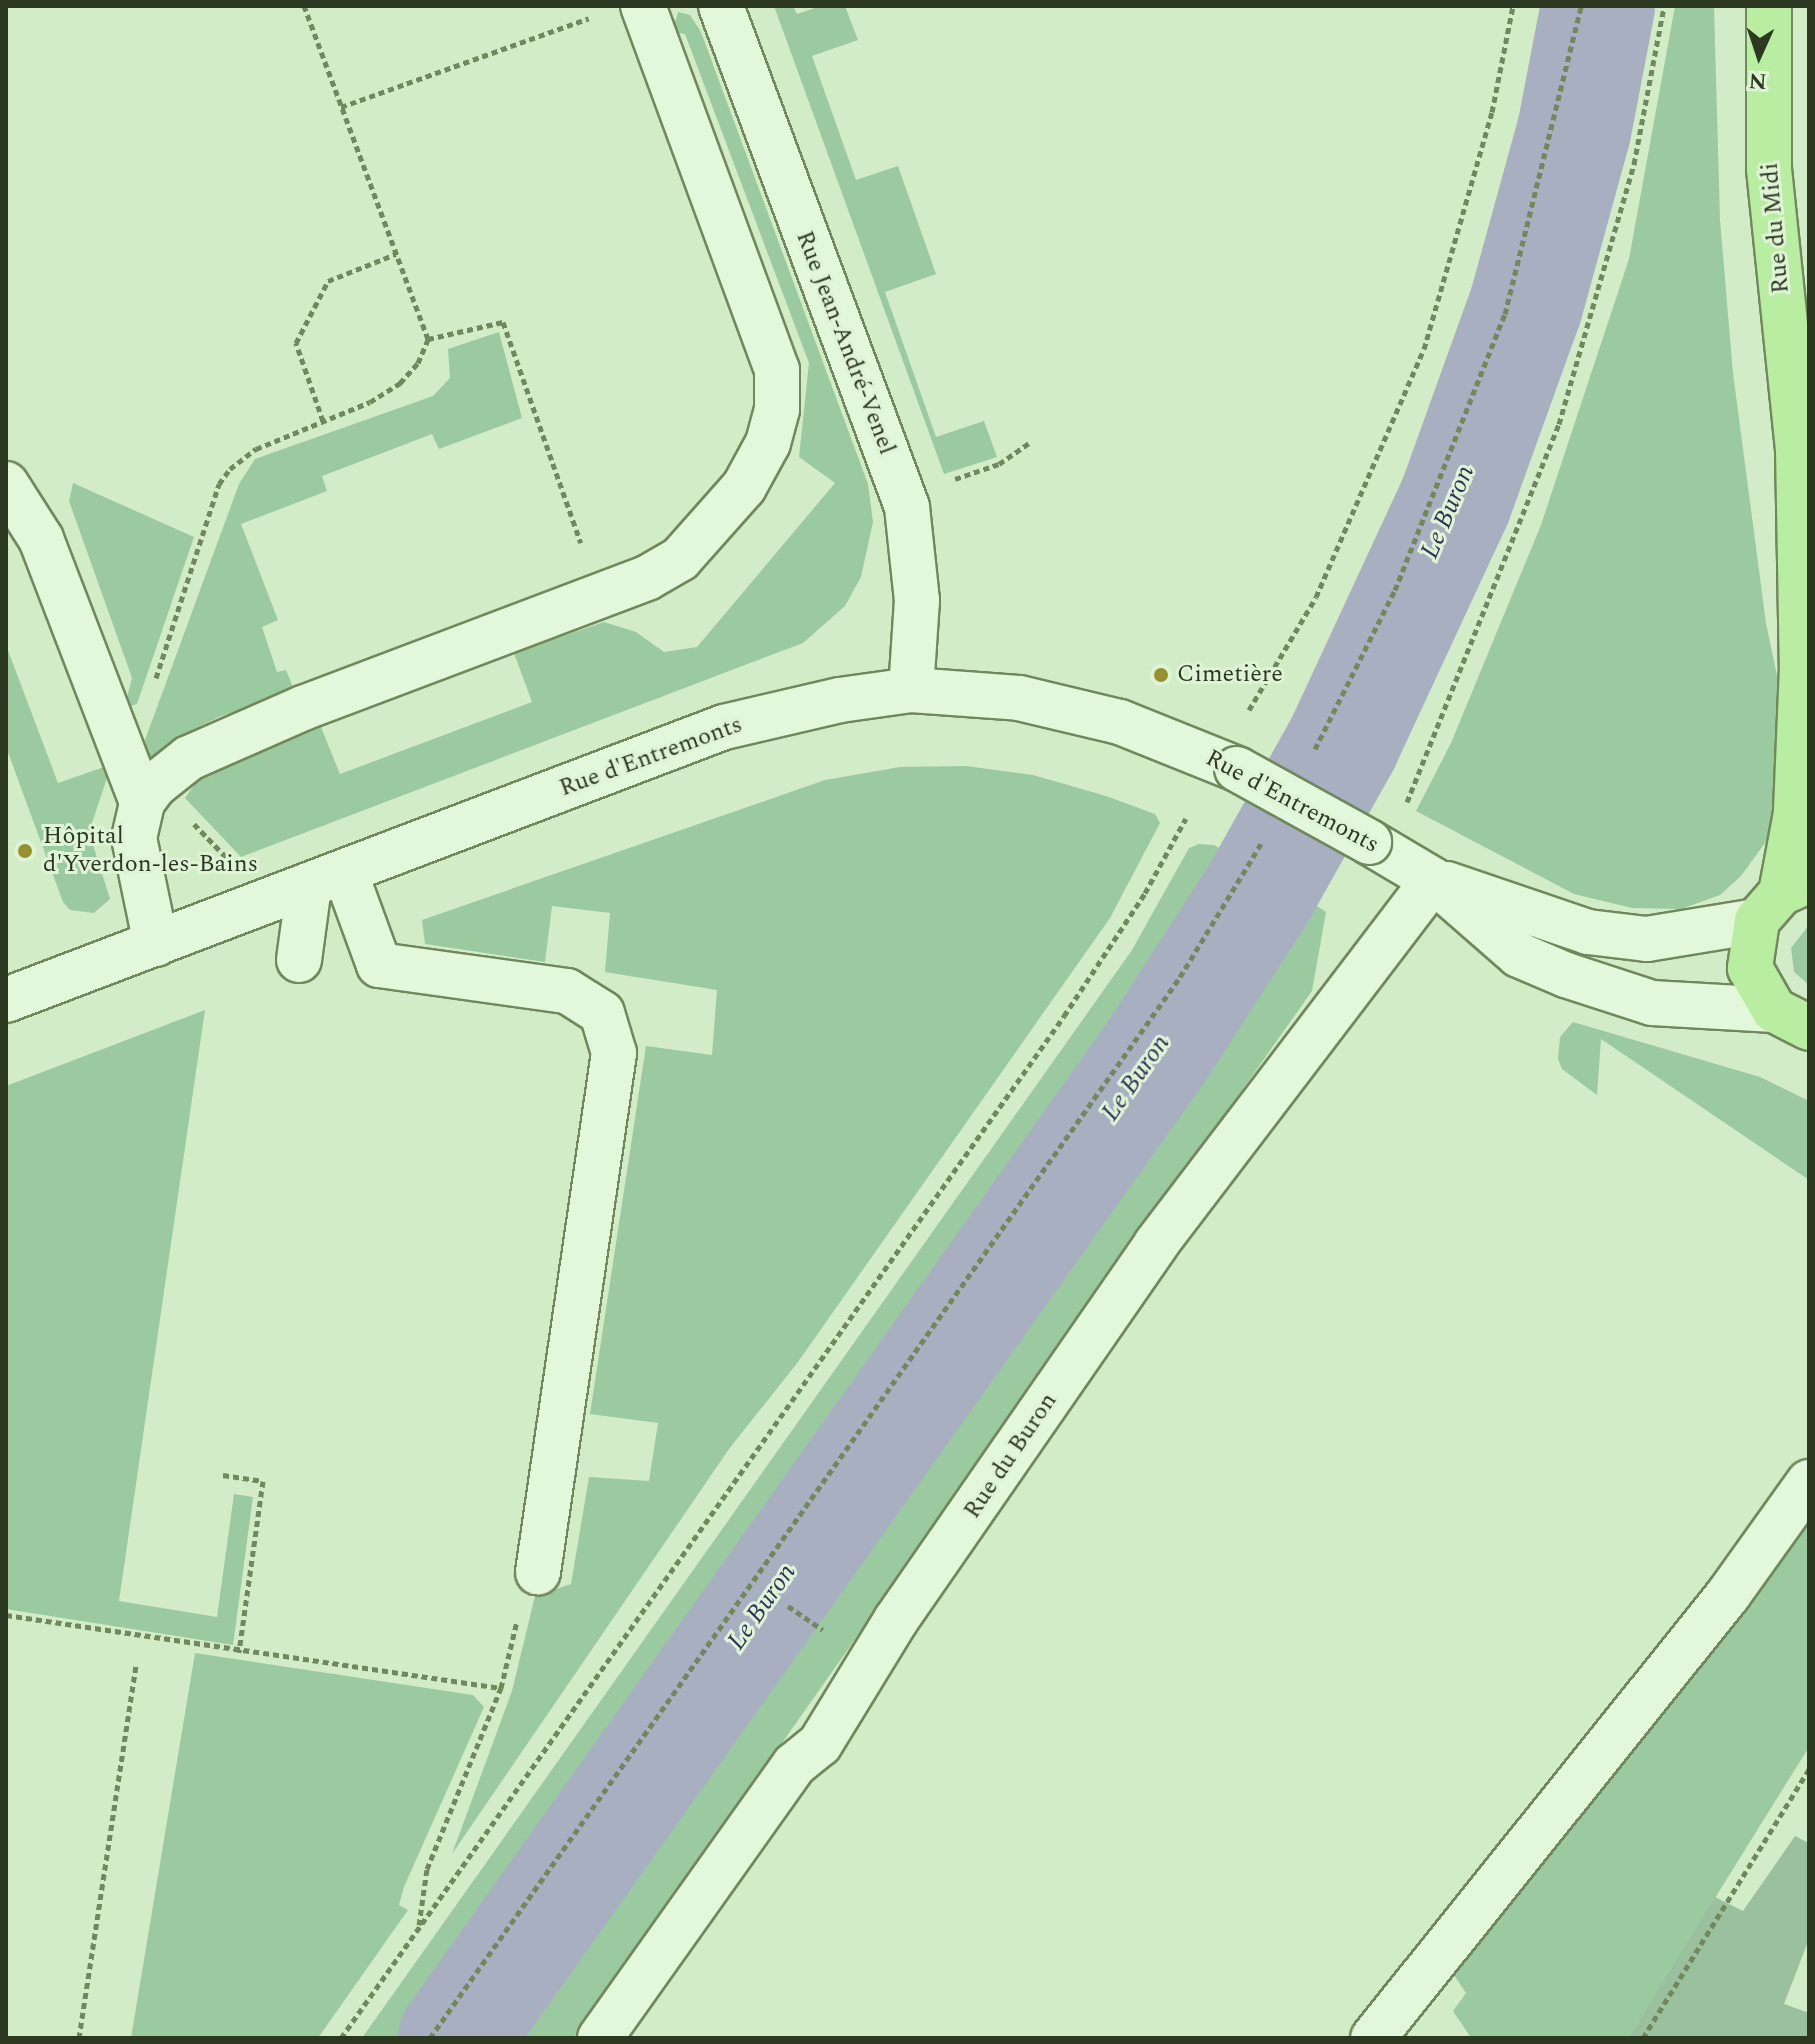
<!DOCTYPE html>
<html>
<head>
<meta charset="utf-8">
<style>
  body { margin:0 }
  #map { position:relative; width:1815px; height:2044px; overflow:hidden; background:#d2ecc7; font-family:Spectral,serif }
  div>[style] { position:absolute }
  .green>* { inset:0; background:#9bcaa1 }
  .cemetery>* { inset:0; background:#9ac09e }
  .river>* { height:114px; margin:-57px; padding:0 57px; transform-origin:57px; border-radius:57px; background:#a8afc1 }
  .path>* { height:5px; margin-top:-2.5px; transform-origin:0; background:repeating-linear-gradient(90deg,#71875d 0 6px,transparent 0 10px) }
  .roads { filter:drop-shadow(2px 0 #71875d) drop-shadow(-2px 0 #71875d) drop-shadow(0 2px #71875d) drop-shadow(0 -2px #71875d) }
  .minor>* { height:44px; margin:-22px; padding:0 22px; transform-origin:22px; border-radius:22px; background:#e3f7da }
  .major>* { height:44px; margin:-22px; padding:0 22px; transform-origin:22px; border-radius:22px; background:#b9eda1 }
  .bridges { filter:drop-shadow(2px 0 #71875d) drop-shadow(-2px 0 #71875d) drop-shadow(0 2px #71875d) drop-shadow(0 -2px #71875d) }
  .minor-bridge>* { height:44px; margin:-22px; padding:0 22px; transform-origin:22px; border-radius:22px; background:#e3f7da }
  .dots>* { width:22px; height:22px; translate:-50% -50%; box-sizing:border-box; border:4px solid #dff4d6; border-radius:50% }
  span { translate:-50% -50%; white-space:nowrap; text-align:center; line-height:1.15; -webkit-text-stroke:6px #dff4d6; paint-order:stroke }
  .street-label { font-size:24px; color:#2d3820 }
  .poi-label { font-size:24px; color:#2d3820 }
  .left { translate:0 -50%; text-align:left }
  .water-label { font-size:26px; color:#303357; font-style:italic }
  .frame { position:absolute; inset:0; border:8px solid #2d3820; pointer-events:none }
  .north { position:absolute; left:1719px; top:16px; width:80px; height:80px; -webkit-text-stroke:6px #dff4d6; paint-order:stroke; rotate:183deg; font-size:22px; font-weight:700; line-height:32px; text-align:center; color:#2d3820 }
  .north::after { content:''; display:block; margin:auto; width:28px; height:36px; background:#2d3820; clip-path:polygon(50% 0,100% 100%,50% 72%,0 100%) }
</style>
</head>
<body>
<div id="map">
  <div class="green">
    <i style="clip-path:polygon(774px 6px,793px 6px,797px 14px,821px 6px,845px 6px,858px 40px,812px 56px,856px 180px,898px 166px,936px 274px,885px 292px,936px 437px,984px 421px,997px 457px,944px 474px)"></i>
    <i style="clip-path:polygon(1675px 6px,1714px 6px,1720px 220px,1733px 373px,1766px 623px,1785px 714px,1773px 832px,1741px 876px,1720px 895px,1681px 909px,1632px 908px,1574px 894px,1416px 811px,1451px 743px,1541px 525px,1629px 259px)"></i>
    <i style="clip-path:polygon(678px 12px,690px 15px,701px 32px,868px 484px,873px 522px,861px 577px,845px 606px,803px 643px,241px 857px,185px 798px,197px 781px,225px 762px,321px 727px,340px 774px,532px 702px,514px 653px,604px 622px,636px 632px,664px 652px,697px 647px,835px 483px,799px 457px,809px 363px,685px 34px,672px 32px)"></i>
    <i style="clip-path:polygon(499px 332px,522px 418px,439px 449px,432px 434px,380px 454px,322px 476px,327px 491px,241px 524px,278px 620px,262px 627px,277px 672px,286px 670px,295px 692px,221px 716px,192px 730px,154px 759px,146px 757px,145px 740px,239px 484px,255px 459px,433px 396px,450px 378px,448px 349px)"></i>
    <i style="clip-path:polygon(73px 483px,194px 537px,137px 704px,131px 706px,126px 701px,132px 678px,69px 501px)"></i>
    <i style="clip-path:polygon(6px 645px,58px 783px,104px 767px,107px 778px,89px 832px,110px 899px,94px 913px,70px 910px,63px 902px,6px 747px)"></i>
    <i style="clip-path:polygon(966px 766px,1033px 775px,1106px 796px,1155px 814px,1160px 823px,1110px 918px,798px 1362px,729px 1449px,452px 1854px,512px 1691px,535px 1596px,571px 1584px,589px 1477px,649px 1481px,658px 1423px,590px 1414px,646px 1046px,712px 1055px,717px 990px,605px 972px,610px 913px,552px 906px,545px 962px,425px 944px,422px 920px,825px 780px,900px 767px)"></i>
    <i style="clip-path:polygon(1199px 844px,1214px 845px,1244px 862px,1214px 914px,421px 2038px,362px 2038px,1132px 950px,1189px 848px)"></i>
    <i style="clip-path:polygon(1287px 886px,1326px 912px,1312px 991px,574px 2038px,482px 2038px,1225px 986px)"></i>
    <i style="clip-path:polygon(1809px 925px,1809px 985px,1794px 972px,1791px 948px)"></i>
    <i style="clip-path:polygon(205px 1010px,119px 1601px,217px 1617px,234px 1494px,253px 1497px,233px 1645px,6px 1609px,6px 1086px)"></i>
    <i style="clip-path:polygon(1573px 1022px,1760px 1077px,1809px 1101px,1809px 1180px,1601px 1039px,1597px 1095px,1562px 1069px,1558px 1059px,1560px 1037px)"></i>
    <i style="clip-path:polygon(1809px 1516px,1809px 1747px,1628px 2038px,1471px 2038px,1453px 2011px,1466px 1993px,1452px 1972px)"></i>
    <i style="clip-path:polygon(195px 1653px,473px 1695px,484px 1707px,404px 1887px,399px 1905px,408px 1910px,318px 2038px,131px 2038px)"></i>
  </div>
  <div class="cemetery">
    <i style="clip-path:polygon(1795px 1836px,1809px 1843px,1809px 1939px,1784px 2004px,1809px 2013px,1809px 2038px,1628px 2038px,1715px 1897px,1743px 1911px)"></i>
  </div>
  <div class="river">
    <i style="left:455px;top:2038px;width:1211px;rotate:-54.58deg"></i>
    <i style="left:1157px;top:1051px;width:190px;rotate:-57.2deg"></i>
    <i style="left:1260px;top:891px;width:170px;rotate:-60.7deg"></i>
    <i style="left:1343px;top:743px;width:266px;rotate:-65.1deg"></i>
    <i style="left:1455px;top:502px;width:209px;rotate:-70.2deg"></i>
    <i style="left:1526px;top:305px;width:180px;rotate:-74.6deg"></i>
    <i style="left:1574px;top:131px;width:127px;rotate:-79.1deg"></i>
  </div>
  <div class="path">
    <i style="left:341px;top:107px;width:263px;rotate:-19.7deg"></i>
    <i style="left:428px;top:339px;width:77px;rotate:-12.8deg"></i>
    <i style="left:503px;top:322px;width:234px;rotate:70.6deg"></i>
    <i style="left:323px;top:421px;width:83px;rotate:-109.1deg"></i>
    <i style="left:296px;top:343px;width:70px;rotate:-62.7deg"></i>
    <i style="left:328px;top:281px;width:73px;rotate:-21.7deg"></i>
    <i style="left:955px;top:479px;width:46px;rotate:-18.8deg"></i>
    <i style="left:999px;top:464px;width:38px;rotate:-35deg"></i>
    <i style="left:156px;top:678px;width:204px;rotate:-72deg"></i>
    <i style="left:219px;top:484px;width:19px;rotate:-54deg"></i>
    <i style="left:230px;top:469px;width:33px;rotate:-38deg"></i>
    <i style="left:256px;top:449px;width:123px;rotate:-22.4deg"></i>
    <i style="left:370px;top:402px;width:36px;rotate:-32deg"></i>
    <i style="left:400px;top:383px;width:27px;rotate:-48deg"></i>
    <i style="left:418px;top:363px;width:26px;rotate:-67deg"></i>
    <i style="left:428px;top:339px;width:355px;rotate:-110.4deg"></i>
    <i style="left:1249px;top:710px;width:131px;rotate:-59.3deg"></i>
    <i style="left:1316px;top:597px;width:270px;rotate:-66.5deg"></i>
    <i style="left:1424px;top:349px;width:247px;rotate:-74deg"></i>
    <i style="left:1492px;top:112px;width:108px;rotate:-78.8deg"></i>
    <i style="left:1315px;top:749px;width:178px;rotate:-63.3deg"></i>
    <i style="left:1395px;top:590px;width:297px;rotate:-68.3deg"></i>
    <i style="left:1505px;top:314px;width:317px;rotate:-76.1deg"></i>
    <i style="left:1407px;top:802px;width:407px;rotate:-68.1deg"></i>
    <i style="left:1559px;top:424px;width:271px;rotate:-73.9deg"></i>
    <i style="left:1634px;top:164px;width:161px;rotate:-79.2deg"></i>
    <i style="left:194px;top:824px;width:46px;rotate:45.9deg"></i>
    <i style="left:223px;top:1475px;width:40px;rotate:8.5deg"></i>
    <i style="left:263px;top:1481px;width:173px;rotate:98deg"></i>
    <i style="left:788px;top:1606px;width:42px;rotate:34.4deg"></i>
    <i style="left:6px;top:1615px;width:500px;rotate:8.39deg"></i>
    <i style="left:419px;top:1925px;width:57px;rotate:-81.9deg"></i>
    <i style="left:427px;top:1869px;width:196px;rotate:-67.8deg"></i>
    <i style="left:501px;top:1688px;width:69px;rotate:-76.6deg"></i>
    <i style="left:79px;top:2038px;width:377px;rotate:-81.3deg"></i>
    <i style="left:341px;top:2038px;width:1252px;rotate:-54.72deg"></i>
    <i style="left:1064px;top:1016px;width:147px;rotate:-56.6deg"></i>
    <i style="left:1145px;top:893px;width:85px;rotate:-61.3deg"></i>
    <i style="left:430px;top:2038px;width:1299px;rotate:-54.74deg"></i>
    <i style="left:1180px;top:977px;width:156px;rotate:-58.7deg"></i>
    <i style="left:1643px;top:2038px;width:316px;rotate:-58.3deg"></i>
  </div>
  <div class="roads">
    <div class="minor">
      <i style="left:721px;top:6px;width:534px;rotate:69.63deg"></i>
      <i style="left:907px;top:507px;width:94px;rotate:83.9deg"></i>
      <i style="left:917px;top:600px;width:90px;rotate:93.8deg"></i>
      <i style="left:6px;top:484px;width:65px;rotate:57.5deg"></i>
      <i style="left:41px;top:539px;width:282px;rotate:69deg"></i>
      <i style="left:1369px;top:842px;width:74px;rotate:30.7deg"></i>
      <i style="left:1433px;top:880px;width:114px;rotate:41.1deg"></i>
      <i style="left:1519px;top:955px;width:51px;rotate:23.1deg"></i>
      <i style="left:1566px;top:975px;width:90px;rotate:18deg"></i>
      <i style="left:1652px;top:1003px;width:122px;rotate:3.3deg"></i>
      <i style="left:345px;top:872px;width:99px;rotate:69.9deg"></i>
      <i style="left:379px;top:965px;width:190px;rotate:7.9deg"></i>
      <i style="left:567px;top:991px;width:41px;rotate:32.2deg"></i>
      <i style="left:602px;top:1013px;width:42px;rotate:73.3deg"></i>
      <i style="left:614px;top:1053px;width:525px;rotate:98.33deg"></i>
      <i style="left:1447px;top:884px;width:149px;rotate:18.8deg"></i>
      <i style="left:1588px;top:932px;width:59px;rotate:6.8deg"></i>
      <i style="left:1647px;top:939px;width:111px;rotate:-9.3deg"></i>
      <i style="left:156px;top:944px;width:108px;rotate:-101.7deg"></i>
      <i style="left:134px;top:838px;width:37px;rotate:-77deg"></i>
      <i style="left:142px;top:802px;width:21px;rotate:-53deg"></i>
      <i style="left:155px;top:785px;width:43px;rotate:-38.5deg"></i>
      <i style="left:189px;top:758px;width:124px;rotate:-23.7deg"></i>
      <i style="left:303px;top:708px;width:368px;rotate:-20.7deg"></i>
      <i style="left:647px;top:578px;width:38px;rotate:-30deg"></i>
      <i style="left:680px;top:559px;width:96px;rotate:-48.4deg"></i>
      <i style="left:744px;top:487px;width:50px;rotate:-61.4deg"></i>
      <i style="left:768px;top:443px;width:35px;rotate:-75deg"></i>
      <i style="left:777px;top:409px;width:39px;rotate:-90deg"></i>
      <i style="left:777px;top:370px;width:388px;rotate:-110.2deg"></i>
      <i style="left:299px;top:960px;width:75px;rotate:-82.3deg"></i>
      <i style="left:6px;top:1000px;width:768px;rotate:-20.82deg"></i>
      <i style="left:724px;top:727px;width:119px;rotate:-13.1deg"></i>
      <i style="left:840px;top:700px;width:72px;rotate:-8deg"></i>
      <i style="left:911px;top:690px;width:108px;rotate:4.2deg"></i>
      <i style="left:1019px;top:698px;width:104px;rotate:13.4deg"></i>
      <i style="left:1120px;top:722px;width:126px;rotate:21.9deg"></i>
      <i style="left:600px;top:2038px;width:335px;rotate:-54.6deg"></i>
      <i style="left:794px;top:1765px;width:33px;rotate:-39deg"></i>
      <i style="left:820px;top:1744px;width:145px;rotate:-58.5deg"></i>
      <i style="left:896px;top:1620px;width:457px;rotate:-55.3deg"></i>
      <i style="left:1156px;top:1244px;width:457px;rotate:-52.7deg"></i>
      <i style="left:1373px;top:2038px;width:568px;rotate:-51.29deg"></i>
      <i style="left:1728px;top:1595px;width:139px;rotate:-54.4deg"></i>
    </div>
    <div class="major">
      <i style="left:1769px;top:6px;width:163px;rotate:90deg"></i>
      <i style="left:1769px;top:169px;width:281px;rotate:84.1deg"></i>
      <i style="left:1798px;top:448px;width:219px;rotate:89deg"></i>
      <i style="left:1802px;top:667px;width:146px;rotate:92.4deg"></i>
      <i style="left:1796px;top:813px;width:81px;rotate:100.6deg"></i>
      <i style="left:1806px;top:882px;width:27px;rotate:156deg"></i>
      <i style="left:1781px;top:893px;width:37px;rotate:131deg"></i>
      <i style="left:1757px;top:921px;width:48px;rotate:98.5deg"></i>
      <i style="left:1750px;top:968px;width:48px;rotate:60.3deg"></i>
      <i style="left:1774px;top:1010px;width:39px;rotate:27deg"></i>
    </div>
  </div>
  <div class="bridges">
    <div class="minor-bridge">
      <i style="left:1237px;top:769px;width:151px;rotate:28.9deg"></i>
    </div>
  </div>
  <div class="dots">
    <i style="left:1161px;top:675px;background:#949330"></i>
    <i style="left:25px;top:851px;background:#949330"></i>
  </div>
  <div class="street-label">
    <span style="left:1776px;top:228px;rotate:-95deg">Rue du Midi</span>
    <span style="left:845px;top:343px;rotate:69deg">Rue Jean-André-Venel</span>
    <span style="left:651px;top:757px;rotate:-20deg">Rue d'Entremonts</span>
    <span style="left:1292px;top:802px;rotate:28deg">Rue d'Entremonts</span>
    <span style="left:1011px;top:1456px;rotate:-56deg">Rue du Buron</span>
  </div>
  <div class="poi-label">
    <span class="left" style="left:1177px;top:675px">Cimetière</span>
    <span class="left" style="left:43px;top:851px">Hôpital<br>d'Yverdon-les-Bains</span>
  </div>
  <div class="water-label">
    <span style="left:1448px;top:512px;rotate:-67deg">Le Buron</span>
    <span style="left:1136px;top:1078px;rotate:-55deg">Le Buron</span>
    <span style="left:762px;top:1607px;rotate:-55deg">Le Buron</span>
  </div>
  <div class="frame"></div>
  <div class="north">N</div>
</div>
</body>
</html>
